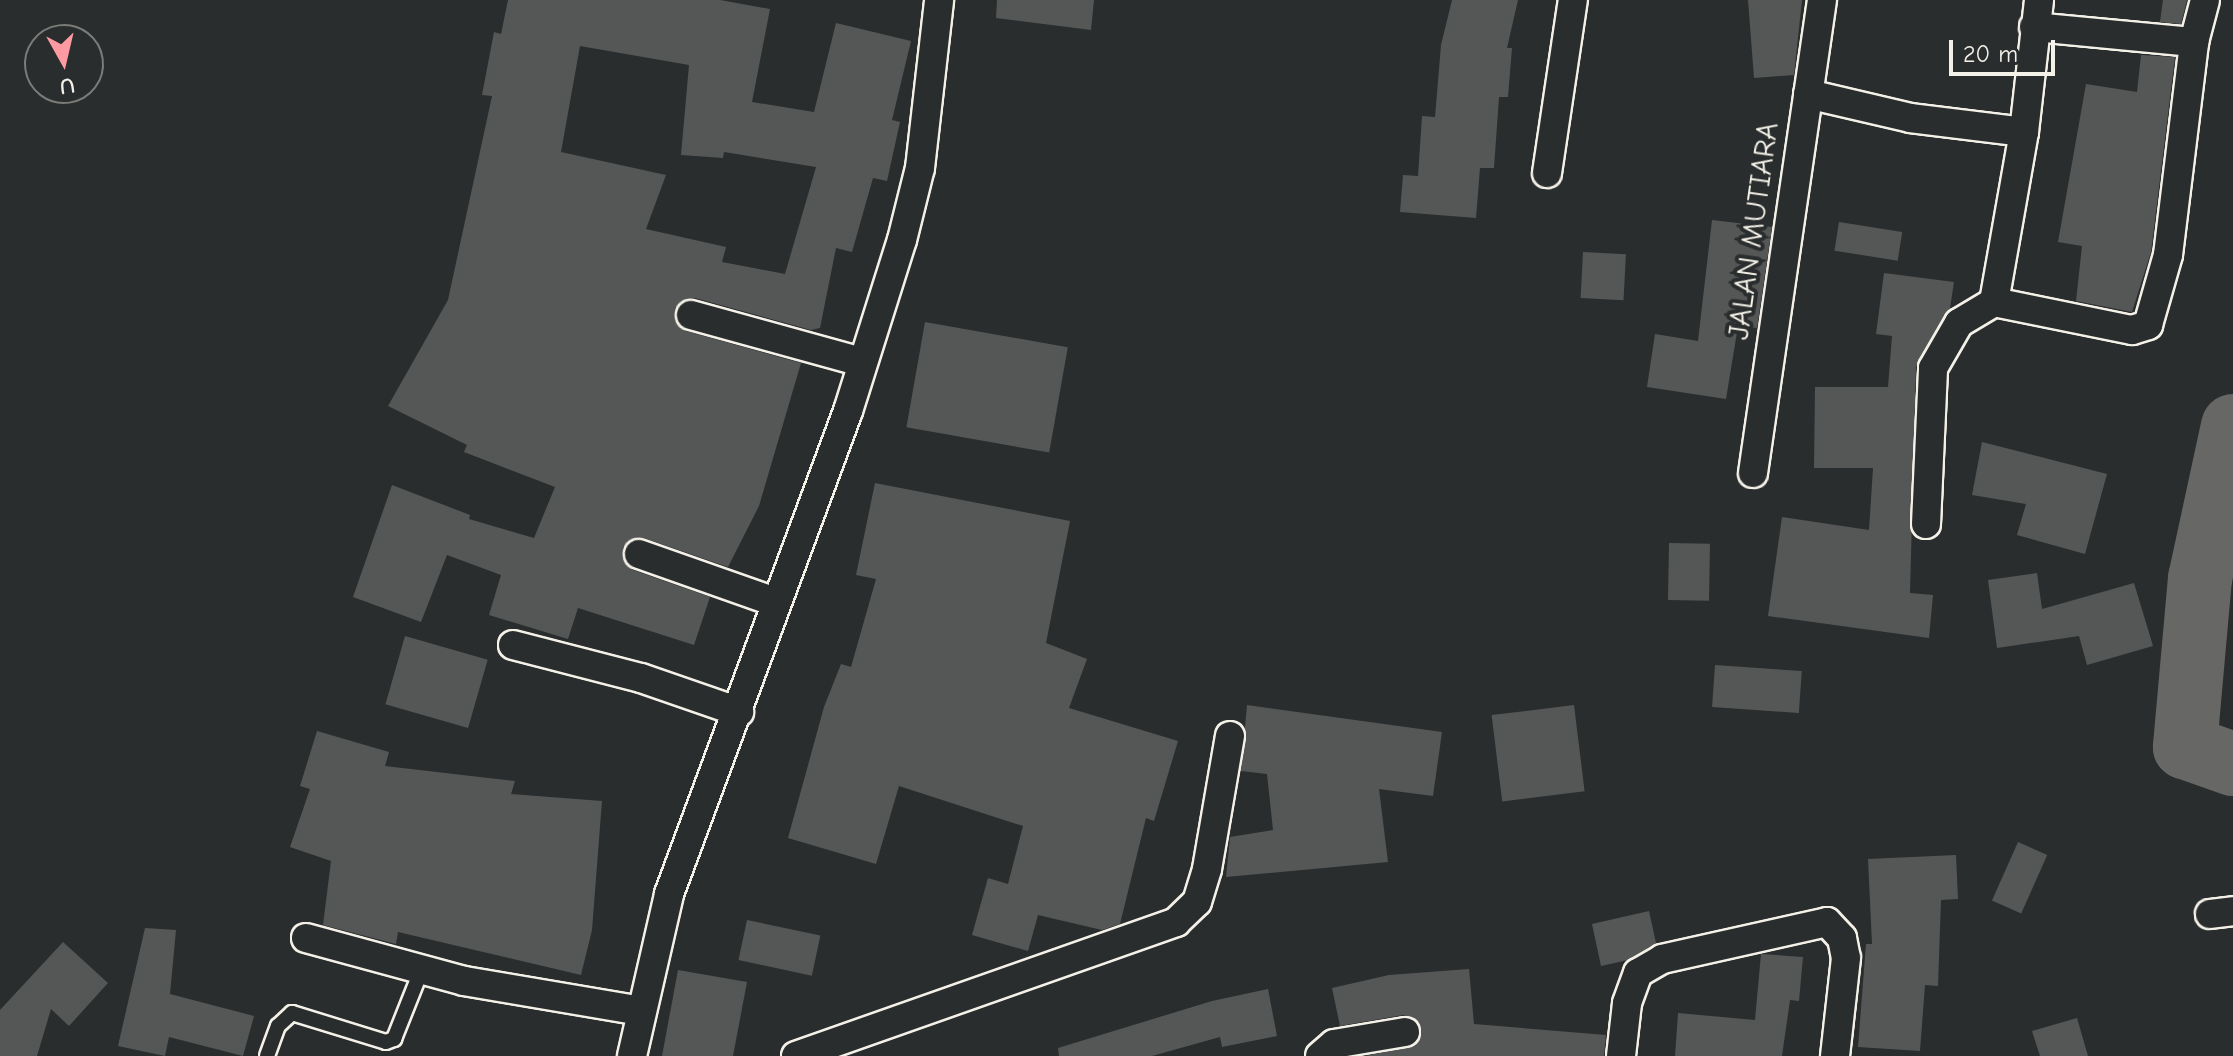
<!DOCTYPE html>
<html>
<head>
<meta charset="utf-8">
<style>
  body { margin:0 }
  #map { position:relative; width:2233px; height:1056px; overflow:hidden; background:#2a2d2e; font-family:"Comic Neue",sans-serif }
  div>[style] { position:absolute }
  .river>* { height:64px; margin:-32px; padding:0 32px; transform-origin:32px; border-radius:32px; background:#676866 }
  .building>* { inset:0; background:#555756; transform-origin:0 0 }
  .roads { filter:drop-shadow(2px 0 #f4f1e8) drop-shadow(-2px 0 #f4f1e8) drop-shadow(0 2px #f4f1e8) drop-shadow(0 -2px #f4f1e8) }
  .lane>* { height:14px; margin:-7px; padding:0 7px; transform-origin:7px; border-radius:7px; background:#2a2d2e }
  .street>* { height:28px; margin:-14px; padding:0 14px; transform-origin:14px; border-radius:14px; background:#2a2d2e }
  span { translate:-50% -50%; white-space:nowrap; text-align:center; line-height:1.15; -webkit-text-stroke:8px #2a2d2e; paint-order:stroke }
  .street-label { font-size:30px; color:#f4f1e8 }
  .north { position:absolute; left:24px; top:24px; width:80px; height:80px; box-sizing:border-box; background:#2a2d2e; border:2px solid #7b7b78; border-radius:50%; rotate:172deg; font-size:22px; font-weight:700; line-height:32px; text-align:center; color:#f4f1e8 }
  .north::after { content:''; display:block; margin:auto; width:28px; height:36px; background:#ff9aa2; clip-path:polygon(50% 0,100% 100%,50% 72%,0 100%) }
  .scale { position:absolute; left:1949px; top:40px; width:106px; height:36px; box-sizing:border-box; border:4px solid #f4f1e8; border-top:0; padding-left:10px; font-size:24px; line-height:28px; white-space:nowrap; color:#f4f1e8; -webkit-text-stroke:6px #2a2d2e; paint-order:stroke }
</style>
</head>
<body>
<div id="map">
  <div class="river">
    <i style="left:2233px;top:426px;width:156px;rotate:102.2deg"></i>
    <i style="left:2200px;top:578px;width:170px;rotate:95.1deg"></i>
    <i style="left:2185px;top:747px;width:51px;rotate:19.5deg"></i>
  </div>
  <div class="building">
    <i style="clip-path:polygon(evenodd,508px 0,720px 0,770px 9px,752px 102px,814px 112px,836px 23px,911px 41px,892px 120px,900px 122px,887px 181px,873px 178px,852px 252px,836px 248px,820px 328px,811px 330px,695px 298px,680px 302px,675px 310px,675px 320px,686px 331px,801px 363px,759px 506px,728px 567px,644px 538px,629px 541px,623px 548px,623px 558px,633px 570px,710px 597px,694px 645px,578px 608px,568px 639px,489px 615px,501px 575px,447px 555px,421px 622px,353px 597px,392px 485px,470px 515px,469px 519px,534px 538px,555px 487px,464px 452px,467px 445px,388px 406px,448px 300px,492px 96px,482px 95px,494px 32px,501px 34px,508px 0,580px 46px,689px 65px,681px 155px,723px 158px,724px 152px,816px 167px,785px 274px,722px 262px,726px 247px,646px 229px,666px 175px,561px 152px,580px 46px)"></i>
    <i style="clip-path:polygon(997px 0,1094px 0,1091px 30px,996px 18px)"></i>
    <i style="clip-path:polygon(1452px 0,1518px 0,1507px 48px,1512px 48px,1508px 97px,1499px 97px,1494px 168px,1480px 168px,1476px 218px,1400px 212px,1403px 175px,1418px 176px,1422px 116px,1435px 117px,1441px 45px)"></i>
    <i style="clip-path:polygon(1748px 0,1802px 0,1794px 75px,1754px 78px)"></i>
    <i style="clip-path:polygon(2163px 0,2187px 0,2181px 24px,2160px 22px)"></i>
    <i style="clip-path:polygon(2141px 55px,2175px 57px,2151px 252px,2132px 312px,2076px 301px,2082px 246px,2058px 242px,2086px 84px,2137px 92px)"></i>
    <i style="clip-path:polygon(1712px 220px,1772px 227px,1757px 328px,1738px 326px,1726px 399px,1647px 387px,1655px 334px,1698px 341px)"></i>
    <i style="left:1839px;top:222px;width:64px;height:29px;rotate:9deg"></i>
    <i style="left:1583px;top:252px;width:43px;height:46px;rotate:3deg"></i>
    <i style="clip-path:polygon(1884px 273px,1954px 282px,1950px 308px,1916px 367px,1910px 593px,1933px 595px,1929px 638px,1768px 616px,1782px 517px,1869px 530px,1873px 468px,1814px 468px,1815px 387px,1888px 387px,1892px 336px,1876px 334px)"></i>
    <i style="left:925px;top:322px;width:145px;height:107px;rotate:10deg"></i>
    <i style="clip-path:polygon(1982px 442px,2107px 474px,2085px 554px,2017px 535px,2026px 504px,1972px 495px)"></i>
    <i style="clip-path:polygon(875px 483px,1070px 521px,1046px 643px,1087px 659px,1069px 708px,1178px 741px,1154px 821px,1146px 818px,1120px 924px,1102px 930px,1038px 915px,1028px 951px,972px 935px,988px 878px,1008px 884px,1023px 826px,899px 786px,876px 864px,788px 838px,824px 707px,841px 664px,851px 667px,876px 579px,856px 575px)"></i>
    <i style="left:1669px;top:543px;width:41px;height:57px;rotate:1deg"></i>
    <i style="clip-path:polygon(2037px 573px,2042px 609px,2134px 583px,2153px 646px,2087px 665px,2079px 636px,1997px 648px,1988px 580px)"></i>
    <i style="left:405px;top:636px;width:86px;height:71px;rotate:16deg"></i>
    <i style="left:1715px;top:665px;width:87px;height:42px;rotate:4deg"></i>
    <i style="clip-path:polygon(1247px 705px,1442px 732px,1433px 796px,1379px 789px,1388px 862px,1226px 877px,1230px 837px,1273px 830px,1267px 774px,1241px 771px)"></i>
    <i style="left:1574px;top:705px;width:87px;height:83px;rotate:83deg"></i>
    <i style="clip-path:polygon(317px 731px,389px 752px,385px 766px,515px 781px,511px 794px,602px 801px,592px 930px,581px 975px,398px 932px,396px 944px,323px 925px,331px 861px,290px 847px,310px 789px,300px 786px)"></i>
    <i style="left:2018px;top:842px;width:32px;height:64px;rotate:24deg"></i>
    <i style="clip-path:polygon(1956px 855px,1958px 899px,1941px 900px,1938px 986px,1925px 985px,1920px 1051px,1858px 1047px,1866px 944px,1872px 944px,1868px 859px)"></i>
    <i style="clip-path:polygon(1649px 911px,1656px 943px,1628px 960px,1601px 966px,1592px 924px)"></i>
    <i style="left:747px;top:920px;width:75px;height:41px;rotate:12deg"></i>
    <i style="clip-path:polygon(145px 928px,176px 930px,170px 994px,254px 1016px,243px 1056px,169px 1037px,165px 1056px,118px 1046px)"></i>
    <i style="clip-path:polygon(63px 942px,108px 983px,69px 1026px,51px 1009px,37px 1056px,0 1056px,0 1010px)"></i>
    <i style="clip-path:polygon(1761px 954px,1803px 957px,1799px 1001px,1790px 1000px,1782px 1056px,1675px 1056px,1678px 1013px,1755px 1020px)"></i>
    <i style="clip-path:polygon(1469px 969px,1474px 1024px,1606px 1035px,1604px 1056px,1365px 1056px,1415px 1046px,1421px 1037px,1419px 1022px,1403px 1015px,1340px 1026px,1332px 988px,1389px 975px)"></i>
    <i style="clip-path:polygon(678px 970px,747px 982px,733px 1056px,662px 1056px)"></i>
    <i style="clip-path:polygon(1268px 989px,1277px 1036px,1222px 1047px,1220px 1037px,1152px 1056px,1059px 1056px,1058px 1048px,1212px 1001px)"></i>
    <i style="clip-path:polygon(2077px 1018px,2088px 1056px,2040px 1056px,2032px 1031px)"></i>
  </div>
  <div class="roads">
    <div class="lane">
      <i style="left:267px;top:1056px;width:32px;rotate:-70deg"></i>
      <i style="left:278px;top:1026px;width:19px;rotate:-43deg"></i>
      <i style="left:292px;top:1013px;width:98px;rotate:17.1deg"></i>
      <i style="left:386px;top:1042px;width:9px;rotate:-21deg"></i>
      <i style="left:394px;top:1039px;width:73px;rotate:-68.3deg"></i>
    </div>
    <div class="street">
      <i style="left:2034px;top:27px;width:161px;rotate:5.4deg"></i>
      <i style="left:1808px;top:94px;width:105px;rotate:13.2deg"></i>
      <i style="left:1910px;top:118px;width:115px;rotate:7deg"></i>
      <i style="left:1547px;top:173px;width:175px;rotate:-81.5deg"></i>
      <i style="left:1994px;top:302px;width:141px;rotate:11.5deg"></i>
      <i style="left:2132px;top:330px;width:17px;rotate:-17deg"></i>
      <i style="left:2148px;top:325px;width:73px;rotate:-74.1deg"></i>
      <i style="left:2168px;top:255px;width:215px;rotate:-83deg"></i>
      <i style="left:2194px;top:42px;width:43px;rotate:-75.3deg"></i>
      <i style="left:691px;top:315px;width:177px;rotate:15.4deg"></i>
      <i style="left:1753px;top:473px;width:478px;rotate:-81.7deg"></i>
      <i style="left:1926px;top:524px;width:156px;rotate:-87.4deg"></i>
      <i style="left:1933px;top:368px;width:52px;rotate:-60deg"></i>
      <i style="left:1959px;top:323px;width:41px;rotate:-31deg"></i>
      <i style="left:1994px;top:302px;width:173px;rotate:-80deg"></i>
      <i style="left:2024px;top:132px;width:133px;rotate:-83.5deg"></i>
      <i style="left:639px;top:554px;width:144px;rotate:19.4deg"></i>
      <i style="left:513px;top:645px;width:132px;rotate:14.5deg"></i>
      <i style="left:641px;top:678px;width:104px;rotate:19.1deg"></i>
      <i style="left:2210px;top:914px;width:23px;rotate:-7deg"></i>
      <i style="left:306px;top:938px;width:164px;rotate:15.2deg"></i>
      <i style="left:464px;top:981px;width:180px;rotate:9.6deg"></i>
      <i style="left:632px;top:1056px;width:166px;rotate:-77.1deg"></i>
      <i style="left:669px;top:894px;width:515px;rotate:-69.67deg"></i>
      <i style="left:848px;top:411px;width:179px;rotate:-72.5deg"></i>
      <i style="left:902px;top:240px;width:74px;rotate:-76deg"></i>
      <i style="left:920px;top:168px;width:169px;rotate:-83.5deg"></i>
      <i style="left:796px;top:1056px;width:403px;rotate:-19.4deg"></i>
      <i style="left:1176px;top:922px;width:29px;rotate:-44deg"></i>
      <i style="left:1197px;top:902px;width:34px;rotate:-73deg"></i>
      <i style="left:1207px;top:869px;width:135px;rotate:-80.2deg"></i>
      <i style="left:1320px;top:1056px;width:18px;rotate:-41deg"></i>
      <i style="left:1334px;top:1044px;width:72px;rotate:-9.6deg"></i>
      <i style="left:1621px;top:1056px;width:53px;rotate:-83.5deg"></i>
      <i style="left:1627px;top:1003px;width:32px;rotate:-70deg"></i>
      <i style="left:1638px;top:973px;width:28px;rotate:-30deg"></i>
      <i style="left:1662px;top:959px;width:169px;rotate:-12.6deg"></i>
      <i style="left:1827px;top:922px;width:22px;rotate:47deg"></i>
      <i style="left:1842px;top:938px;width:20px;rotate:79deg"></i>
      <i style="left:1846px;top:958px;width:99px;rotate:96.4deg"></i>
    </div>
  </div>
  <div class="street-label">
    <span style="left:1754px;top:231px;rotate:-82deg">JALAN MUTIARA</span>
  </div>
  <div class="north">U</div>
  <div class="scale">20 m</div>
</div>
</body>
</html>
